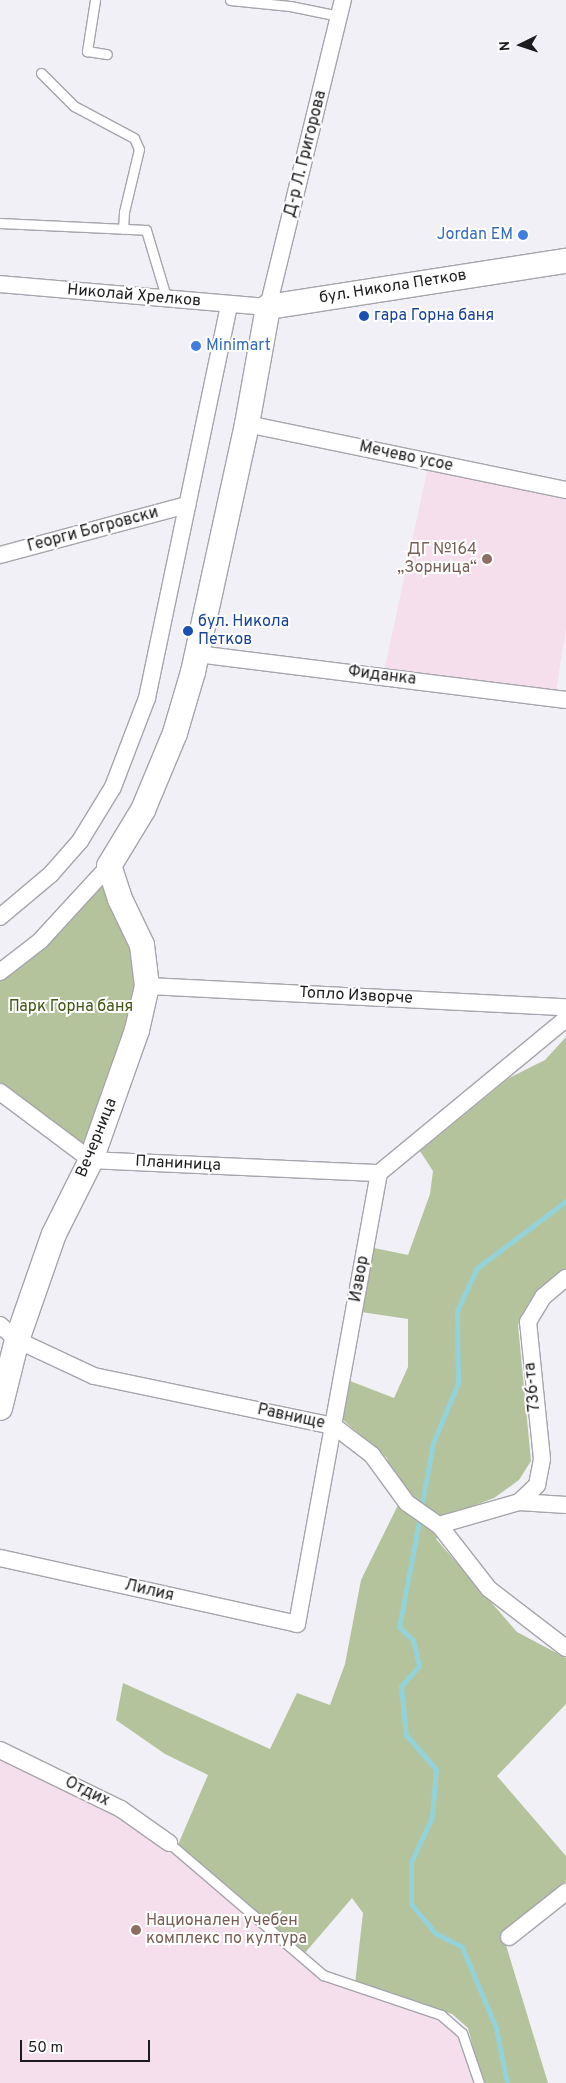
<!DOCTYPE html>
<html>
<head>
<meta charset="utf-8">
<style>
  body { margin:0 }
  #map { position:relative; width:566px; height:2083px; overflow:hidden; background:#f0f0f6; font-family:Overpass,sans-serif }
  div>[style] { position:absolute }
  .education>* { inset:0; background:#f6dfed }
  .green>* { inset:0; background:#b5c39d }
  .stream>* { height:5px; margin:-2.5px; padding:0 2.5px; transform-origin:2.5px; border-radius:2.5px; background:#94d2d9 }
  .roads { filter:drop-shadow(1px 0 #a6a5ab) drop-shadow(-1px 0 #a6a5ab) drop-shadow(0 1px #a6a5ab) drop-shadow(0 -1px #a6a5ab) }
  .lane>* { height:9px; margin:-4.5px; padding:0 4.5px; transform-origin:4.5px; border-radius:4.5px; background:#fff }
  .street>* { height:16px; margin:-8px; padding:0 8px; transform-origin:8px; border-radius:8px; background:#fff }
  .secondary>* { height:24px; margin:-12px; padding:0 12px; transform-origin:12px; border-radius:12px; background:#fff }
  .dots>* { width:14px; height:14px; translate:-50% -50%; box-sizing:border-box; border:2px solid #fefeff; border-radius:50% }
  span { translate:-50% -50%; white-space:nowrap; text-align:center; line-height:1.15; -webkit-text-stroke:4px #fefeff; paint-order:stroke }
  .street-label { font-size:16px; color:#1c1c1e }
  .shop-label { font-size:16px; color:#366cbe }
  .right { translate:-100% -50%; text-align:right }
  .left { translate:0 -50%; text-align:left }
  .transit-label { font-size:16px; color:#164399 }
  .education-label { font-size:16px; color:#785e54 }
  .park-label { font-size:16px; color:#425511 }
  .north { position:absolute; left:496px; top:20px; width:50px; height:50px; -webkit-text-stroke:4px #fefeff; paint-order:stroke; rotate:266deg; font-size:14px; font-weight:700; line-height:20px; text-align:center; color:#1c1c1e }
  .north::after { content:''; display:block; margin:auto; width:18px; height:22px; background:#1c1c1e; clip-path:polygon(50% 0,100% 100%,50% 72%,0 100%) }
  .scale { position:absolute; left:20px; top:2040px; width:130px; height:22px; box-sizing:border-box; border:2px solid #1c1c1e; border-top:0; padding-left:6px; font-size:15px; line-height:18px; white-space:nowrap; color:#1c1c1e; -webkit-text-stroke:4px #fefeff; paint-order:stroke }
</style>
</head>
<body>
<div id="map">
  <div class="education">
    <i style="clip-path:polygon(429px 462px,566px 490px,566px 628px,555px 699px,383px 676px)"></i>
    <i style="clip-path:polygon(0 1752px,121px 1809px,323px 1975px,441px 2015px,462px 2033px,479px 2083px,0 2083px)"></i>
  </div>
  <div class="green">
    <i style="clip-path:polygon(109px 866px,147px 986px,91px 1160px,0 1092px,0 972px)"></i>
    <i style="clip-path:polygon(566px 1037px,566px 1268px,529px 1302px,518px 1325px,531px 1461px,519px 1480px,494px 1498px,450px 1515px,436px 1539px,517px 1632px,566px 1658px,566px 1704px,497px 1776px,566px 1856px,566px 1881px,502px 1932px,548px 2083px,482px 2083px,468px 2028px,452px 2014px,355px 1984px,363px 1913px,352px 1898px,304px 1954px,229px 1887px,177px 1847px,208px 1775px,165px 1754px,116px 1720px,123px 1683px,270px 1749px,297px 1693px,330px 1705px,345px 1664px,361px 1580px,398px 1505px,387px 1458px,343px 1420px,350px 1381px,394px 1398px,408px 1367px,408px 1319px,361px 1312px,374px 1248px,408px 1255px,430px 1194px,433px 1171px,420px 1151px,509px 1078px,545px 1060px)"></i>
  </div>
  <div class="stream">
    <i style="left:421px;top:1508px;width:66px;rotate:-79.5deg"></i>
    <i style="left:433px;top:1443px;width:65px;rotate:-67.4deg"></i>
    <i style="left:458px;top:1383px;width:72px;rotate:-90.8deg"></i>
    <i style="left:457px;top:1311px;width:47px;rotate:-65.1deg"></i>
    <i style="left:477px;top:1268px;width:111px;rotate:-37deg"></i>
    <i style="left:420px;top:1516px;width:113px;rotate:100.7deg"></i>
    <i style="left:399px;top:1627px;width:19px;rotate:43deg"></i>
    <i style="left:413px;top:1640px;width:27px;rotate:77deg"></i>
    <i style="left:419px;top:1666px;width:27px;rotate:132deg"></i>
    <i style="left:401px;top:1686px;width:49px;rotate:84.2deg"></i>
    <i style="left:406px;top:1735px;width:45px;rotate:48.6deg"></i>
    <i style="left:436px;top:1769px;width:48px;rotate:94.8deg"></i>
    <i style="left:432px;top:1817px;width:50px;rotate:115deg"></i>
    <i style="left:411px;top:1862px;width:42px;rotate:90deg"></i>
    <i style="left:411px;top:1904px;width:38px;rotate:50deg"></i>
    <i style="left:435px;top:1933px;width:30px;rotate:27deg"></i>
    <i style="left:462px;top:1947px;width:88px;rotate:67.2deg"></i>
    <i style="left:496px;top:2028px;width:56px;rotate:78.7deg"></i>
  </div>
  <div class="roads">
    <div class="lane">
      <i style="left:95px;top:0;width:52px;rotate:98.9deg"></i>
      <i style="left:87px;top:51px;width:20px;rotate:9deg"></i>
      <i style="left:230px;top:0;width:60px;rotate:5.7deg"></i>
      <i style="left:290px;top:6px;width:50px;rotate:11.5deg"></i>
      <i style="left:41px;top:73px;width:47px;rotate:45deg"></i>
      <i style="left:74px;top:106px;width:68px;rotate:28.1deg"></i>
      <i style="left:134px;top:138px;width:12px;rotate:66deg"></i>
      <i style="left:139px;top:149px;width:65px;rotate:103.4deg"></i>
      <i style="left:124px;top:212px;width:17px;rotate:93deg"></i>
      <i style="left:0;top:223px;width:146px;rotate:2.7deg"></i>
      <i style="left:146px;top:230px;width:73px;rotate:73.3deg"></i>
      <i style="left:169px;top:1843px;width:203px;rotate:40.6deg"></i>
      <i style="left:323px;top:1975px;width:125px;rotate:18.7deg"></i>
      <i style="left:441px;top:2015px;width:28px;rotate:41deg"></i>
      <i style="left:462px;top:2033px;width:53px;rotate:71.2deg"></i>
    </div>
    <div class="street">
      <i style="left:0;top:284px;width:269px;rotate:4.9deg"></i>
      <i style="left:268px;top:307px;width:316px;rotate:-76.3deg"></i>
      <i style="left:247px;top:424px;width:326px;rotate:11.7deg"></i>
      <i style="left:0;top:555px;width:194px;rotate:-15deg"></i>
      <i style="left:197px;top:654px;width:372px;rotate:7.1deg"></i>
      <i style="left:0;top:917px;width:67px;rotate:-40.1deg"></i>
      <i style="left:51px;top:874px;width:44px;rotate:-48.7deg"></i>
      <i style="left:80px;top:841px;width:63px;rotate:-58.6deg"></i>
      <i style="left:113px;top:787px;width:95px;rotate:-69.1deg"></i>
      <i style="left:147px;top:698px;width:402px;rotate:-78.2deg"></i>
      <i style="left:0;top:972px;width:51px;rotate:-37.8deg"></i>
      <i style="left:40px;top:941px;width:102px;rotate:-47.4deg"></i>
      <i style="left:147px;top:986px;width:420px;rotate:2.9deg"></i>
      <i style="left:0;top:1092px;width:114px;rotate:36.8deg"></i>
      <i style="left:91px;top:1160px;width:288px;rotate:2.6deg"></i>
      <i style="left:0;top:1325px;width:23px;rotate:41deg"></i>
      <i style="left:17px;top:1340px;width:85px;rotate:25.1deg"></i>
      <i style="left:94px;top:1376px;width:245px;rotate:11.8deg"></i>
      <i style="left:334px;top:1426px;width:48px;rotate:37.3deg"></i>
      <i style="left:372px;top:1455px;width:59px;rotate:53.9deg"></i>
      <i style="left:407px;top:1503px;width:39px;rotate:35deg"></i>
      <i style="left:439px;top:1525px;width:81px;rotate:52deg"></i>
      <i style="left:489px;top:1589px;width:97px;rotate:37.5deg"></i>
      <i style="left:519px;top:1502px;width:25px;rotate:-43deg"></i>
      <i style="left:537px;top:1485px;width:26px;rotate:-79deg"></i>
      <i style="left:542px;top:1459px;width:138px;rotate:-95.8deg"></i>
      <i style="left:528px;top:1322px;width:29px;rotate:-59deg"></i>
      <i style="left:543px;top:1297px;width:30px;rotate:-40deg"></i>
      <i style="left:439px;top:1525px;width:83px;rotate:-16deg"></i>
      <i style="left:519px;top:1502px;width:47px;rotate:3.7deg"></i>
      <i style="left:0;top:1558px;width:304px;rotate:12.5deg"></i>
      <i style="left:297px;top:1624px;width:458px;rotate:-79.7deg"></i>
      <i style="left:379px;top:1173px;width:242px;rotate:-39.5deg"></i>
      <i style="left:0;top:1750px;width:135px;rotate:26deg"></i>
      <i style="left:121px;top:1809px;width:59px;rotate:35.3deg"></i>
      <i style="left:509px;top:1937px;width:73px;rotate:-38.3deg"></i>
    </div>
    <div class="secondary">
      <i style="left:0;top:1408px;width:70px;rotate:-76deg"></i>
      <i style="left:17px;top:1340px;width:112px;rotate:-70.8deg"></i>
      <i style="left:54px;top:1234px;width:83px;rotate:-63.4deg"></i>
      <i style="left:91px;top:1160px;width:138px;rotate:-70.5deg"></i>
      <i style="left:137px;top:1030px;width:45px;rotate:-77.2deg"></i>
      <i style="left:147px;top:986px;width:41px;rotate:-97deg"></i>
      <i style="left:142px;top:945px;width:51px;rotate:-115.6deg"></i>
      <i style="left:120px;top:899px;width:35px;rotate:-108deg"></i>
      <i style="left:109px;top:866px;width:66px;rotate:-58.7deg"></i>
      <i style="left:143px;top:810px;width:83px;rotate:-67.4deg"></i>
      <i style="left:175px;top:733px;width:64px;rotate:-73.6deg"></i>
      <i style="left:193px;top:672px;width:254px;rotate:-77.7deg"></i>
      <i style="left:247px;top:424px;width:119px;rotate:-79.8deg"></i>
      <i style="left:268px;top:307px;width:302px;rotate:-8.8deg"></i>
    </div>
  </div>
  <div class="dots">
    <i style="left:523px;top:235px;background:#3f7fe0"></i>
    <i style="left:364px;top:316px;background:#1a4fb4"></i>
    <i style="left:196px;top:346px;background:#3f7fe0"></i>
    <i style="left:487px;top:559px;background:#8d6e63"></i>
    <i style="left:188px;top:631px;background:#1a4fb4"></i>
    <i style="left:136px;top:1930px;background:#8d6e63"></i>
  </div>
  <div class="street-label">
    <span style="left:306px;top:154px;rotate:-76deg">Д-р Л. Григорова</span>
    <span style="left:393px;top:287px;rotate:-9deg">бул. Никола Петков</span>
    <span style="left:134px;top:296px;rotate:5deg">Николай Хрелков</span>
    <span style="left:406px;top:457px;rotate:12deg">Мечево усое</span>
    <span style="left:93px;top:530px;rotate:-15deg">Георги Богровски</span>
    <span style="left:382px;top:676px;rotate:7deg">Фиданка</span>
    <span style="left:356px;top:996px;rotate:3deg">Топло Изворче</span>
    <span style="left:97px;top:1138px;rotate:-68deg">Вечерница</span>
    <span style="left:178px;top:1164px;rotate:3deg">Планиница</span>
    <span style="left:360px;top:1279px;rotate:-80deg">Извор</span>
    <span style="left:533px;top:1387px;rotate:-96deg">736-та</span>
    <span style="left:291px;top:1417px;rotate:12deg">Равнище</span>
    <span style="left:149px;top:1591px;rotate:13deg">Лилия</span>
    <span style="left:87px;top:1792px;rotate:26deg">Отдих</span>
  </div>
  <div class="shop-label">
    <span class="right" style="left:513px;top:235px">Jordan EM</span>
    <span class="left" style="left:206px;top:346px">Minimart</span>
  </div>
  <div class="transit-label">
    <span class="left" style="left:374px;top:316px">гара Горна баня</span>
    <span class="left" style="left:198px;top:631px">бул. Никола<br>Петков</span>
  </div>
  <div class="education-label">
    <span class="right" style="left:477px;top:559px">ДГ №164<br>„Зорница“</span>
    <span class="left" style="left:146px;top:1930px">Национален учебен<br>комплекс по култура</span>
  </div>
  <div class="park-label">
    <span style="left:71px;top:1007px">Парк Горна баня</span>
  </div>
  <div class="north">N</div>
  <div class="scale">50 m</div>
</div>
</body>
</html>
